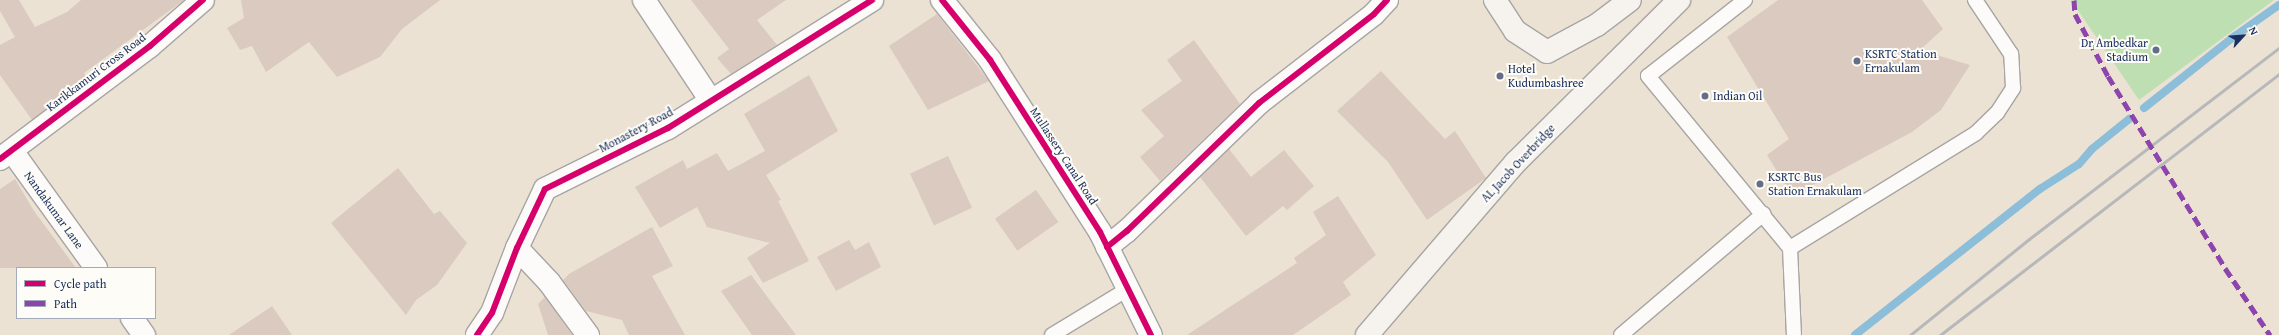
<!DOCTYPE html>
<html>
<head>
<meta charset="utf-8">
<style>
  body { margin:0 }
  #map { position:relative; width:2279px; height:335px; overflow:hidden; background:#ebe2d4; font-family:"Gentium Book Plus",serif }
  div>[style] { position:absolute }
  .green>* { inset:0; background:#bedfb2 }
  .stream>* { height:8px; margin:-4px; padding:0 4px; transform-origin:4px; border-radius:4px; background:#8cbdd9 }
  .building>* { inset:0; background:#dbcabf; transform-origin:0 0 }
  .roads { filter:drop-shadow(1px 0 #a7a5a3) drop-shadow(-1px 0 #a7a5a3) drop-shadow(0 1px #a7a5a3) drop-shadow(0 -1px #a7a5a3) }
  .lane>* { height:14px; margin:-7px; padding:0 7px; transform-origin:7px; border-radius:7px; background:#fcfbf9 }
  .street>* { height:22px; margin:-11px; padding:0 11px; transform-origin:11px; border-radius:11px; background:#fcfbf9 }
  .secondary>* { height:22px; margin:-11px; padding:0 11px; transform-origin:11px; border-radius:11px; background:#f6f2ee }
  .rail>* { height:3px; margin:-1.5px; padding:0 1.5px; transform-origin:1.5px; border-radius:1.5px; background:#b6b8ba }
  .quiet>* { height:5px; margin-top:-2.5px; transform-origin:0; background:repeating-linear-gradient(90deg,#8e44ad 0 10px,transparent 0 15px) }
  .cycleway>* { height:6px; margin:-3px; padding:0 3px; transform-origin:3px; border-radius:3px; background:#d6006c }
  .dots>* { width:11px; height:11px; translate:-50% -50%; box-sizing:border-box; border:2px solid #fdfcf7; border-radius:50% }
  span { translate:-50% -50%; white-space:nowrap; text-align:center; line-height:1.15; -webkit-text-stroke:4px #fdfcf7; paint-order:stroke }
  .poi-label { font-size:12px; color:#1b2f5e }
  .right { translate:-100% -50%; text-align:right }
  .left { translate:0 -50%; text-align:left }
  .street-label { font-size:12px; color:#1b2f5e }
  .legend { position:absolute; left:16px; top:267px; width:140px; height:52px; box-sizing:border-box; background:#fdfcf7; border:1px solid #a3aaba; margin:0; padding:5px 7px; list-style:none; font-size:12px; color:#1b2f5e }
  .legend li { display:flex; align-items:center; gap:8px; height:20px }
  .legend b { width:20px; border:1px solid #a3aaba }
  .north { position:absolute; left:2223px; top:16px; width:40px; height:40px; -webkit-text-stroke:3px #fdfcf7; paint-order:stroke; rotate:64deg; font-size:11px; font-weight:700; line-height:16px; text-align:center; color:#1b2f5e }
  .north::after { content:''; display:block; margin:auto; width:14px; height:18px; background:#1b2f5e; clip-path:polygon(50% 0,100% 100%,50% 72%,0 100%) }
</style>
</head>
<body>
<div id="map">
  <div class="green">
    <i style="clip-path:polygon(2071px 0,2274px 0,2139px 100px)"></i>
  </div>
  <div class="stream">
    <i style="left:2144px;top:108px;width:116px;rotate:-38.4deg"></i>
    <i style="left:2235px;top:36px;width:54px;rotate:-35.2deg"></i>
    <i style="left:1855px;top:335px;width:236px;rotate:-38.3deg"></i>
    <i style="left:2040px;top:189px;width:46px;rotate:-32.7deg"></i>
    <i style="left:2079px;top:164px;width:20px;rotate:-49deg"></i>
    <i style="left:2092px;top:149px;width:48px;rotate:-39deg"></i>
  </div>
  <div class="building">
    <i style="clip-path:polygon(0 0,19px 0,35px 27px,67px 12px,81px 0,184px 0,84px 73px,87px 78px,32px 120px,0 75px,0 45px,15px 37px,0 11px)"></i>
    <i style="clip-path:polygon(241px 0,440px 0,402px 29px,380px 57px,337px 77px,309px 42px,266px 72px,252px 46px,240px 50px,227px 28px,244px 18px)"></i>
    <i style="clip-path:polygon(691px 0,786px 0,757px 20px,777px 45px,731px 74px,717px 58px,729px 49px)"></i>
    <i style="clip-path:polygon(1778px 0,1922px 0,1943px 29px,1920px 50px,1970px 65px,1941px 110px,1912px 132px,1792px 196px,1767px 155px,1789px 139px,1727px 37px)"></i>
    <i style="clip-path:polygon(937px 14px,989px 81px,928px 110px,889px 46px)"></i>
    <i style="clip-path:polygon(1194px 40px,1240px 104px,1160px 181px,1140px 157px,1164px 136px,1141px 110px,1182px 81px,1167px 60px)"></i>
    <i style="clip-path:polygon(1381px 71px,1445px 139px,1455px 131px,1486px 178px,1427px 220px,1388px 162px,1337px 111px)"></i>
    <i style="clip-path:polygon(809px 75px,838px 131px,766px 175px,781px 200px,778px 201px,809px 261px,763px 283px,747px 258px,770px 243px,707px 227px,697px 207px,660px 228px,635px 187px,683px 160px,687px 169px,717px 153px,728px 171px,765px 151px,744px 114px)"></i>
    <i style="clip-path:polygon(1229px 149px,1251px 177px,1284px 150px,1314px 186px,1287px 210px,1283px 206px,1246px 236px,1200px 177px)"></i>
    <i style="left:948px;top:156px;width:57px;height:42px;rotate:65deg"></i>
    <i style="clip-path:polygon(398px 168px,434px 214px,440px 211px,467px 243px,437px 285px,416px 300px,406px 315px,331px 223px)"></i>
    <i style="clip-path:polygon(15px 179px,34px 211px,76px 268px,0 268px,0 189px)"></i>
    <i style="left:1036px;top:190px;width:39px;height:50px;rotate:55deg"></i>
    <i style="clip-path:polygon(1338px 196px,1376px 255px,1343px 282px,1351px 295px,1293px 335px,1187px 335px,1297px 263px,1294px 258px,1326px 235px,1313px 212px)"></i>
    <i style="clip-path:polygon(652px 227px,673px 266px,652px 276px,685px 335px,629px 335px,622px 320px,586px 311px,563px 280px,569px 274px)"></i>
    <i style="clip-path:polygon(849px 240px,855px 250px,869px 242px,881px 267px,836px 291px,817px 257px)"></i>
    <i style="clip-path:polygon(751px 275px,796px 335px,752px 335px,721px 291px)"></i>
    <i style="clip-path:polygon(545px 297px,572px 335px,548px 335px,538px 304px)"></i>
    <i style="clip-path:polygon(272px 306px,292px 335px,229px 335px)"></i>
  </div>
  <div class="roads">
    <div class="lane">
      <i style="left:1745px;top:0;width:123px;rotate:141.9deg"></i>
      <i style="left:1648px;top:76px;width:223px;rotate:50.5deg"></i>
      <i style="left:1790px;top:248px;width:87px;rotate:87.4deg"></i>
      <i style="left:1790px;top:248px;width:219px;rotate:-31.7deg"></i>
      <i style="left:1976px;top:133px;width:29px;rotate:-44deg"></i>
      <i style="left:1997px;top:113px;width:30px;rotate:-57deg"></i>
      <i style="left:2013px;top:88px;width:34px;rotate:-93deg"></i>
      <i style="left:2011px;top:54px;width:65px;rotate:-123.7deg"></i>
      <i style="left:1052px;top:335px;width:89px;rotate:-31.2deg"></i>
      <i style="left:1621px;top:335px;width:187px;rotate:-40.4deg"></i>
    </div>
    <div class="street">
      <i style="left:644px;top:0;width:121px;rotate:56.4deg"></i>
      <i style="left:942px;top:0;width:77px;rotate:51.3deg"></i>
      <i style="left:990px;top:60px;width:204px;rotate:57.4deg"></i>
      <i style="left:1100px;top:232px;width:115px;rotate:63.7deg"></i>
      <i style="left:12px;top:151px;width:144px;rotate:54.3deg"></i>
      <i style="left:0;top:159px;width:188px;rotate:-37deg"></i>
      <i style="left:150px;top:46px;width:70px;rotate:-41deg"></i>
      <i style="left:1107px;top:247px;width:26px;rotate:-39deg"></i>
      <i style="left:1127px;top:231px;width:184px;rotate:-44.1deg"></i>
      <i style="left:1259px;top:103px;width:145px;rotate:-37.7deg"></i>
      <i style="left:1374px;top:14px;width:19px;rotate:-47deg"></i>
      <i style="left:517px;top:248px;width:47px;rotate:46.7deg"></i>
      <i style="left:549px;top:282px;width:66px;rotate:53.7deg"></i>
      <i style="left:132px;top:318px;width:21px;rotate:55deg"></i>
      <i style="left:477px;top:335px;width:27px;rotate:-56deg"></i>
      <i style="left:492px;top:313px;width:70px;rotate:-69deg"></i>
      <i style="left:517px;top:248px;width:65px;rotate:-64.6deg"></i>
      <i style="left:545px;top:189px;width:137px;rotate:-26.4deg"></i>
      <i style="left:668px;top:128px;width:241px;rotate:-32.1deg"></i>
    </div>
    <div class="secondary">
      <i style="left:1495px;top:0;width:37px;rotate:57deg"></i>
      <i style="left:1515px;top:31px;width:38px;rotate:33deg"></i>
      <i style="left:1547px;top:52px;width:57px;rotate:-28.4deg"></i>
      <i style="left:1597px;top:25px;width:41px;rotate:-37.1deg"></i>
      <i style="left:1367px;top:335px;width:228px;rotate:-49.3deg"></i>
      <i style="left:1516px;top:162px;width:230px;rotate:-44.8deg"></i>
    </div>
  </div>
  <div class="rail">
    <i style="left:1910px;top:335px;width:153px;rotate:-38.9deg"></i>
    <i style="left:2029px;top:239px;width:315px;rotate:-37.4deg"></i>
    <i style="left:1940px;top:335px;width:428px;rotate:-37.6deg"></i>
  </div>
  <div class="quiet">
    <i style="left:2074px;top:0;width:14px;rotate:86deg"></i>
    <i style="left:2075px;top:14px;width:70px;rotate:62deg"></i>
    <i style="left:2108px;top:76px;width:225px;rotate:58.6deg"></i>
    <i style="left:2225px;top:268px;width:81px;rotate:56.1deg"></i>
  </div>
  <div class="cycleway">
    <i style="left:942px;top:0;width:77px;rotate:51.3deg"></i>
    <i style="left:990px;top:60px;width:204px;rotate:57.4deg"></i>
    <i style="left:1100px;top:232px;width:115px;rotate:63.7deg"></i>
    <i style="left:0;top:159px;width:188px;rotate:-37deg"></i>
    <i style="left:150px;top:46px;width:70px;rotate:-41deg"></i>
    <i style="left:1107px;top:247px;width:26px;rotate:-39deg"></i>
    <i style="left:1127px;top:231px;width:184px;rotate:-44.1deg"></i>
    <i style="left:1259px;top:103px;width:145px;rotate:-37.7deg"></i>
    <i style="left:1374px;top:14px;width:19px;rotate:-47deg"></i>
    <i style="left:477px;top:335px;width:27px;rotate:-56deg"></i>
    <i style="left:492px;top:313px;width:70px;rotate:-69deg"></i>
    <i style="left:517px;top:248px;width:65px;rotate:-64.6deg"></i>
    <i style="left:545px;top:189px;width:137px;rotate:-26.4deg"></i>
    <i style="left:668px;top:128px;width:241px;rotate:-32.1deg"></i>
  </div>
  <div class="dots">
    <i style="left:2156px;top:50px;background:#646e87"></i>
    <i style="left:1857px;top:61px;background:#646e87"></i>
    <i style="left:1500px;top:76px;background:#646e87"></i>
    <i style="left:1705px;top:96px;background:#646e87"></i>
    <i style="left:1760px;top:184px;background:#646e87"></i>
  </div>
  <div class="poi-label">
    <span class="right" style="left:2148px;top:50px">Dr Ambedkar<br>Stadium</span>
    <span class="left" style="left:1865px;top:61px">KSRTC Station<br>Ernakulam</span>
    <span class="left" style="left:1508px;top:76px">Hotel<br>Kudumbashree</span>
    <span class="left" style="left:1713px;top:96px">Indian Oil</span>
    <span class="left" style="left:1768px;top:184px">KSRTC Bus<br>Station Ernakulam</span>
  </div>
  <div class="street-label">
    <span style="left:96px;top:72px;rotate:-37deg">Karikkamuri Cross Road</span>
    <span style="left:636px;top:130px;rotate:-28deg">Monastery Road</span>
    <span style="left:1064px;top:156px;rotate:57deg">Mullassery Canal Road</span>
    <span style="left:1518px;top:163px;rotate:-47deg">AL Jacob Overbridge</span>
    <span style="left:54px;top:210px;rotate:54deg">Nandakumar Lane</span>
  </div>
  <ul class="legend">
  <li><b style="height:5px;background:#d6006c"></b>Cycle path</li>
  <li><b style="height:5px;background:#8e44ad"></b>Path</li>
  </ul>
  <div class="north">N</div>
</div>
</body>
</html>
